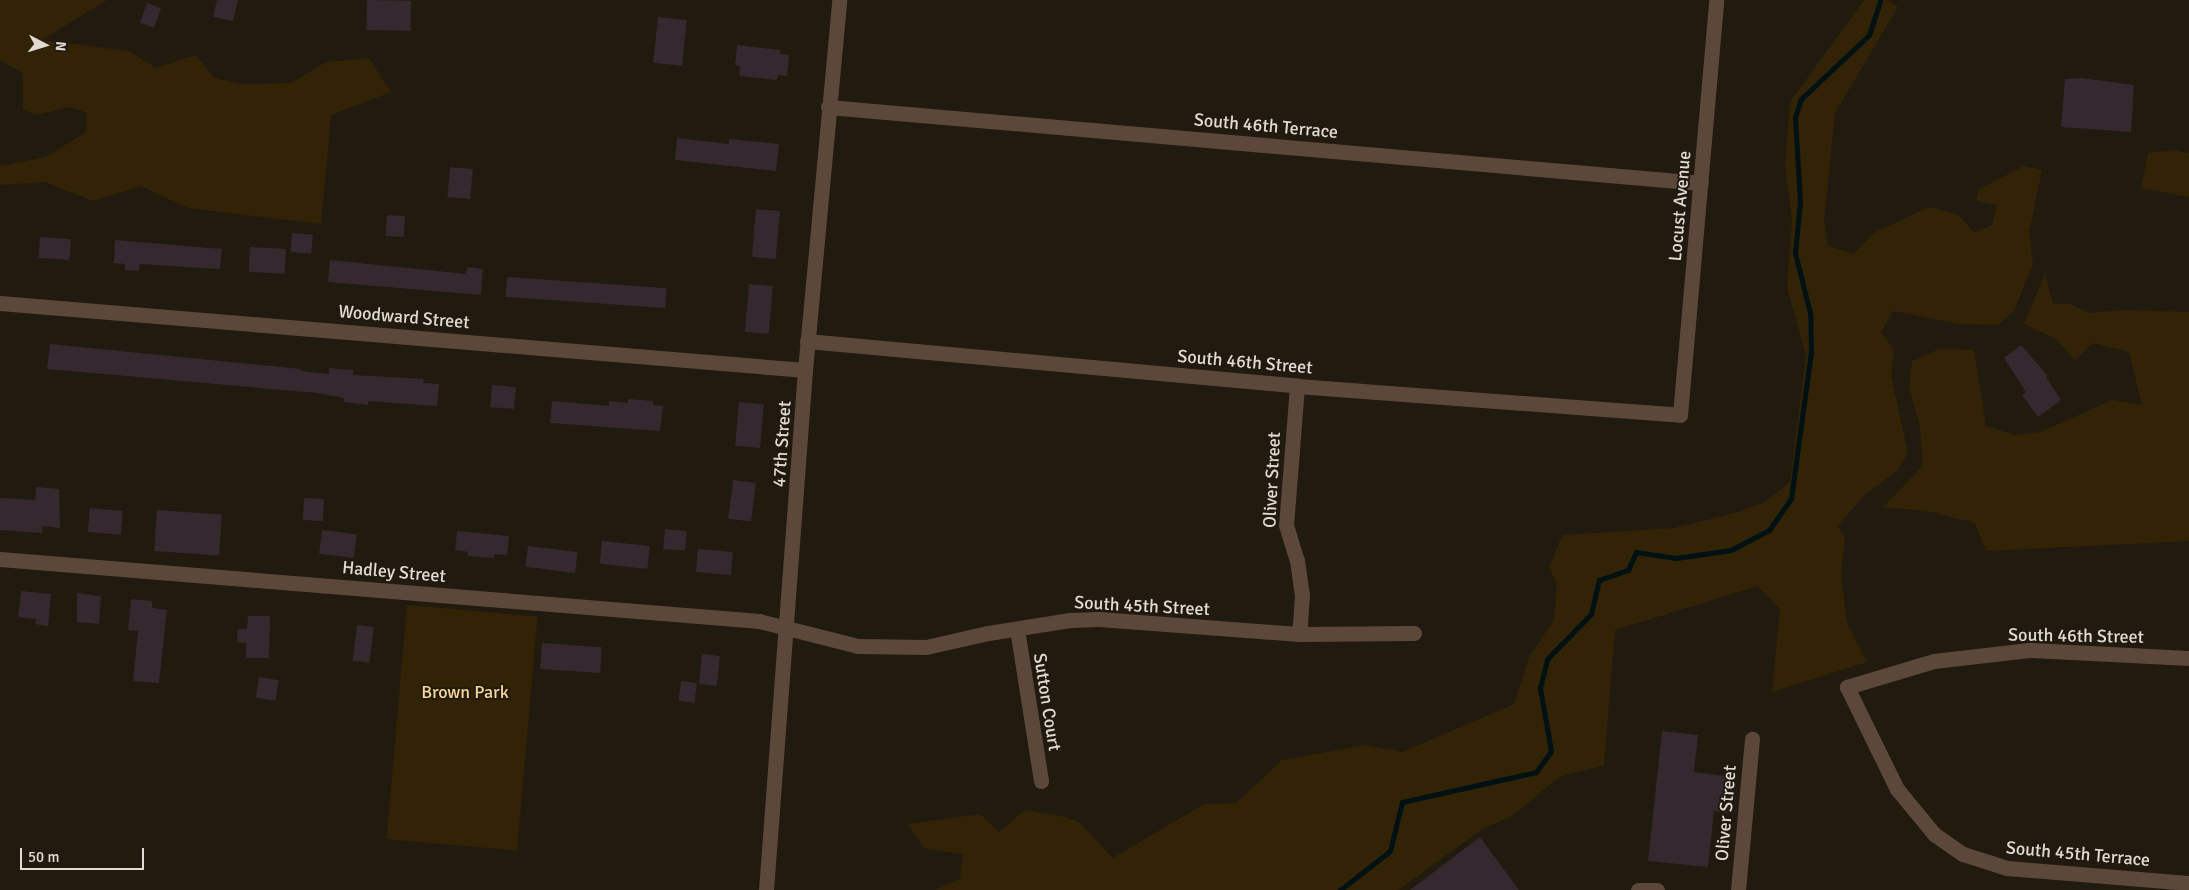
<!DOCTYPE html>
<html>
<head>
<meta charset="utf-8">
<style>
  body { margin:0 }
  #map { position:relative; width:2189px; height:890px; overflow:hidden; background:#211a0f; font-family:Signika,sans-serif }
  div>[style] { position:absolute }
  .green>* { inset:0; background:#322306; transform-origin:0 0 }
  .stream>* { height:5px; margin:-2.5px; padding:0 2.5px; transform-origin:2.5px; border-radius:2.5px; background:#001114 }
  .building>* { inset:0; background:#35282f; transform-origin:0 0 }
  .street>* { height:15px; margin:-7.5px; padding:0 7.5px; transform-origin:7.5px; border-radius:7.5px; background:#5c483a }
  span { translate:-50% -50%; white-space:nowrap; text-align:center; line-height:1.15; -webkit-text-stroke:4px #211a0f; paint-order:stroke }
  .street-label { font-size:18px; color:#e0dbd4 }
  .park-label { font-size:18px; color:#f9d699 }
  .north { position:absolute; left:20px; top:20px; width:50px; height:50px; -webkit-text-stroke:4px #211a0f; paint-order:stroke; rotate:95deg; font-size:14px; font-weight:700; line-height:20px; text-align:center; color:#e0dbd4 }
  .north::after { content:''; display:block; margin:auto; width:18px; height:22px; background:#e0dbd4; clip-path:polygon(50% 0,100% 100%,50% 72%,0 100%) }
  .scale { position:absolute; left:20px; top:848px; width:124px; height:22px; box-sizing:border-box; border:2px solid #e0dbd4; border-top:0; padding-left:6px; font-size:15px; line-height:18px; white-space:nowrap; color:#e0dbd4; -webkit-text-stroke:4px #211a0f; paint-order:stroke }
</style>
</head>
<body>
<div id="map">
  <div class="green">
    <i style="clip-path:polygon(0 0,107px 0,42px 40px,129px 51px,156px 68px,196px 55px,214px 78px,244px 84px,291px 83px,326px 62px,369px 58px,391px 92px,331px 115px,321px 224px,188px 208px,141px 186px,93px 201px,45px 182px,0 185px,0 166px,46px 157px,86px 132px,87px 113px,70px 107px,36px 115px,23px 109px,23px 73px,0 60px)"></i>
    <i style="clip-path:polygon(1864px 0,1887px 0,1898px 7px,1835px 113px,1824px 221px,1828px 246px,1854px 254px,1874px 233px,1929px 207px,1959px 215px,1974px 233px,1992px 225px,1997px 205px,1976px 201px,1979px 189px,2024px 166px,2042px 170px,2029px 232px,2033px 264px,2014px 311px,1998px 325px,1959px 324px,1893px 311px,1881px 332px,1894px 350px,1891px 376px,1908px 453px,1897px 471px,1865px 495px,1838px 525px,1845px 539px,1841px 575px,1847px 622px,1867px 662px,1772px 692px,1780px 609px,1758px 586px,1615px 630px,1604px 765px,1559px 777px,1511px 817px,1482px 829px,1399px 890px,935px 890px,960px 879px,963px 854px,924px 848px,908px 824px,980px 814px,999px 832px,1025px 810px,1065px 817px,1079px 822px,1113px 858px,1204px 804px,1236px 803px,1282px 760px,1366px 745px,1403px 752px,1514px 704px,1529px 657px,1554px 620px,1557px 583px,1549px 568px,1562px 535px,1674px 528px,1735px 513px,1763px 503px,1790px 482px,1806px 356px,1787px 287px,1792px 220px,1785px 166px,1790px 102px)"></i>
    <i style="clip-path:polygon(2175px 150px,2189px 153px,2189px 197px,2141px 188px,2148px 153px)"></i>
    <i style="clip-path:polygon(2045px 274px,2053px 304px,2071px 304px,2089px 313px,2125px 310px,2189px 312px,2189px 541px,1986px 551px,1975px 523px,1927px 511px,1883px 507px,1923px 466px,1920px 426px,1909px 388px,1912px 361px,1939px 349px,1974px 350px,1986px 426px,2015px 435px,2041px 432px,2112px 400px,2142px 405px,2129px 352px,2093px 343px,2075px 360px,2056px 339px,2024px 324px)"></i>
    <i style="left:407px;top:605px;width:131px;height:235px;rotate:5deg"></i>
  </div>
  <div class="stream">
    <i style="left:1340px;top:890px;width:63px;rotate:-38deg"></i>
    <i style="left:1390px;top:851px;width:50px;rotate:-76.2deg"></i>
    <i style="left:1402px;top:802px;width:137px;rotate:-12.6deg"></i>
    <i style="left:1536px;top:772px;width:26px;rotate:-54deg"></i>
    <i style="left:1551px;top:751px;width:64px;rotate:-99.9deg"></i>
    <i style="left:1540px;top:688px;width:30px;rotate:-76deg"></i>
    <i style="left:1547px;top:659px;width:63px;rotate:-45.6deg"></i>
    <i style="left:1591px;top:614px;width:35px;rotate:-77deg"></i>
    <i style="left:1599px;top:580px;width:31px;rotate:-19deg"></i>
    <i style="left:1628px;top:570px;width:20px;rotate:-66deg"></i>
    <i style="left:1636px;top:552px;width:40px;rotate:8.5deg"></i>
    <i style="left:1676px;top:558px;width:56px;rotate:-8.3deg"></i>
    <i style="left:1731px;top:550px;width:43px;rotate:-27.8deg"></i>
    <i style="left:1769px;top:530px;width:38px;rotate:-55deg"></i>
    <i style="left:1791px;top:499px;width:148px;rotate:-82.3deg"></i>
    <i style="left:1811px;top:352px;width:39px;rotate:-91deg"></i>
    <i style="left:1810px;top:313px;width:62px;rotate:-104deg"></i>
    <i style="left:1795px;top:253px;width:51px;rotate:-84.4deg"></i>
    <i style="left:1800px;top:202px;width:85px;rotate:-93.4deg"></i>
    <i style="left:1795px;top:117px;width:19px;rotate:-72deg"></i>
    <i style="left:1801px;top:99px;width:93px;rotate:-43.3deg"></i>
    <i style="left:1869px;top:35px;width:36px;rotate:-72deg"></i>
  </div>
  <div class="building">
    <i style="clip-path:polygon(217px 0,238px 0,233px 21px,213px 17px)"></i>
    <i style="left:367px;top:0;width:44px;height:30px;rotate:1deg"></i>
    <i style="left:147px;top:3px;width:15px;height:21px;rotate:20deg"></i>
    <i style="left:658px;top:17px;width:29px;height:46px;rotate:6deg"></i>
    <i style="clip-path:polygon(737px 45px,780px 50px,780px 54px,789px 55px,787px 76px,778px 75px,777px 80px,739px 76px,740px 66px,735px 65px)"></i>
    <i style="clip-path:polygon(2082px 78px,2134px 85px,2131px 132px,2061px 127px,2065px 79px)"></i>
    <i style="clip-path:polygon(677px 138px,729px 144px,729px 139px,779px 144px,776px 171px,675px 160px)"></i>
    <i style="left:450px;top:167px;width:23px;height:30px;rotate:5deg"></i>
    <i style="left:756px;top:209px;width:24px;height:48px;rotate:5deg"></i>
    <i style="left:387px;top:215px;width:18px;height:21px;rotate:3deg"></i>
    <i style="left:292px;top:233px;width:21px;height:19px;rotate:5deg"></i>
    <i style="left:40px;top:237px;width:31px;height:21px;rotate:4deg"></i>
    <i style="clip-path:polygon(115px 240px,222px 249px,220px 269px,140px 264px,139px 271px,125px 270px,125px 264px,114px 263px)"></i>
    <i style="left:250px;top:247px;width:36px;height:25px;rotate:3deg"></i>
    <i style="clip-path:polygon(330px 260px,466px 274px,467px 267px,483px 269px,481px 295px,328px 282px)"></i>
    <i style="left:507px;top:277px;width:160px;height:20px;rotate:4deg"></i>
    <i style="left:749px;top:284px;width:24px;height:48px;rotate:5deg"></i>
    <i style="clip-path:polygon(50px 344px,301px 369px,301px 371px,329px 374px,329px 368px,353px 370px,353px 375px,424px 379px,423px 383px,439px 384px,437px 406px,368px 401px,368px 405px,344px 402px,344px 398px,317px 393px,47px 369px)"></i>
    <i style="clip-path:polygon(2021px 345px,2048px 376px,2046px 377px,2061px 400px,2038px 417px,2022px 395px,2026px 392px,2004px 358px)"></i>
    <i style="left:492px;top:385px;width:24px;height:22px;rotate:5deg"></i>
    <i style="clip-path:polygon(628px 399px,653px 401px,653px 405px,663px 406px,660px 431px,550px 423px,552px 401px,609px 406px,609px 401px,628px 403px)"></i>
    <i style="left:739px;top:402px;width:25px;height:44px;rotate:5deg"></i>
    <i style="left:733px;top:480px;width:23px;height:39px;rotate:7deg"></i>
    <i style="clip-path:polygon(36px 487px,59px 489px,60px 528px,42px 526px,42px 533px,0 530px,0 498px,35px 500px)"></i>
    <i style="left:304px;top:498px;width:20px;height:22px;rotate:3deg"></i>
    <i style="left:90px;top:508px;width:33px;height:24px;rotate:5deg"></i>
    <i style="left:157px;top:510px;width:65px;height:41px;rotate:4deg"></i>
    <i style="left:665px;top:529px;width:22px;height:20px;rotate:5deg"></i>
    <i style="left:322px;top:530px;width:35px;height:24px;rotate:7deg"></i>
    <i style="clip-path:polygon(457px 531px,509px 536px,507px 555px,494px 554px,494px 558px,467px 556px,468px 552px,455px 550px)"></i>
    <i style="left:602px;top:541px;width:48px;height:23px;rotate:6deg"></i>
    <i style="left:528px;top:546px;width:50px;height:21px;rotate:7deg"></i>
    <i style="left:698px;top:549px;width:35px;height:23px;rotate:5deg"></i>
    <i style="clip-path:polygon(21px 591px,51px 594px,48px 626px,35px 624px,36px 619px,18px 617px)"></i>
    <i style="clip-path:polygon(77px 593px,101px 596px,99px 624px,77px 622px)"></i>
    <i style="clip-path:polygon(131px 599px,152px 601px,152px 608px,167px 610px,159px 683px,133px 681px,138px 631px,128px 630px)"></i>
    <i style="clip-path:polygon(248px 616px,270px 616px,269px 658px,246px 658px,246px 643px,237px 642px,238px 629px,247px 629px)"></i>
    <i style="left:357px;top:625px;width:17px;height:36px;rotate:7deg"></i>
    <i style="left:542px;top:643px;width:60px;height:26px;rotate:4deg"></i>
    <i style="left:702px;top:654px;width:18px;height:30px;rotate:6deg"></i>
    <i style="left:259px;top:677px;width:20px;height:21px;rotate:9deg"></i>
    <i style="left:681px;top:681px;width:16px;height:20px;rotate:7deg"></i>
    <i style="clip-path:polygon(1662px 731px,1698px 735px,1694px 772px,1733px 777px,1729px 813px,1714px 811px,1708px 867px,1648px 861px)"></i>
    <i style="clip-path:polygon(1480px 837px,1519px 890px,1410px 890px)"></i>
  </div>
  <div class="street">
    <i style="left:828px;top:107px;width:876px;rotate:4.98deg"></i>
    <i style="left:0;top:303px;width:808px;rotate:4.76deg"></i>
    <i style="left:807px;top:341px;width:492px;rotate:5.2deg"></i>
    <i style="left:1297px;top:386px;width:384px;rotate:4.3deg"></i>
    <i style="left:1680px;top:415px;width:417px;rotate:-85deg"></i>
    <i style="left:1297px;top:386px;width:139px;rotate:94.5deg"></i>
    <i style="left:1286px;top:525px;width:37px;rotate:73deg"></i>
    <i style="left:1297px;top:560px;width:35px;rotate:82deg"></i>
    <i style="left:1302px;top:595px;width:39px;rotate:94deg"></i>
    <i style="left:0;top:559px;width:762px;rotate:4.67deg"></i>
    <i style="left:759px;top:621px;width:102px;rotate:14.2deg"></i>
    <i style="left:858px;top:646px;width:68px;rotate:0.8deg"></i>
    <i style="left:926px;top:647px;width:64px;rotate:-12.7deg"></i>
    <i style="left:988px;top:633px;width:83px;rotate:-9deg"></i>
    <i style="left:1070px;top:620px;width:29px;rotate:-2deg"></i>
    <i style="left:1099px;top:619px;width:201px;rotate:4.3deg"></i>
    <i style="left:1299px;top:634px;width:115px;rotate:-0.5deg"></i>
    <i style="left:1017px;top:629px;width:154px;rotate:81deg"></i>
    <i style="left:2189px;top:658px;width:160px;rotate:-177.1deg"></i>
    <i style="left:2029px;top:650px;width:96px;rotate:173.4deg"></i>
    <i style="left:1934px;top:661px;width:91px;rotate:163.4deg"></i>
    <i style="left:1847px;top:687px;width:114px;rotate:63.9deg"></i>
    <i style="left:1897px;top:789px;width:58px;rotate:50.6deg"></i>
    <i style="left:1934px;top:834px;width:35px;rotate:35deg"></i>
    <i style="left:1963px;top:854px;width:46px;rotate:17.7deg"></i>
    <i style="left:2007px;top:868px;width:183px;rotate:4.7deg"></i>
    <i style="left:766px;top:890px;width:521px;rotate:-85.71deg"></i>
    <i style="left:805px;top:370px;width:372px;rotate:-84.7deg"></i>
    <i style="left:1638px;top:890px;width:19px"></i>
    <i style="left:1738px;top:890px;width:152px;rotate:-84.7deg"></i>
  </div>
  <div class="street-label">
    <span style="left:1266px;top:126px;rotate:5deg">South 46th Terrace</span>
    <span style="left:1680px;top:206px;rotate:-85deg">Locust Avenue</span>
    <span style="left:404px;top:317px;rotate:5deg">Woodward Street</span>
    <span style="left:1245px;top:362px;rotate:5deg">South 46th Street</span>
    <span style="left:782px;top:444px;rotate:-86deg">47th Street</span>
    <span style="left:1272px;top:480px;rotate:-87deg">Oliver Street</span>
    <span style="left:394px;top:572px;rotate:5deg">Hadley Street</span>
    <span style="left:1142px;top:606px;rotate:3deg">South 45th Street</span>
    <span style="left:2076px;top:636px;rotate:1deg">South 46th Street</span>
    <span style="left:1047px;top:702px;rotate:81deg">Sutton Court</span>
    <span style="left:1726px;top:813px;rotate:-85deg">Oliver Street</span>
    <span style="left:2078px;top:854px;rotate:5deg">South 45th Terrace</span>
  </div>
  <div class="park-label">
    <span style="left:465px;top:692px">Brown Park</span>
  </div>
  <div class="north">N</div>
  <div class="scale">50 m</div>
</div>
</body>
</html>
